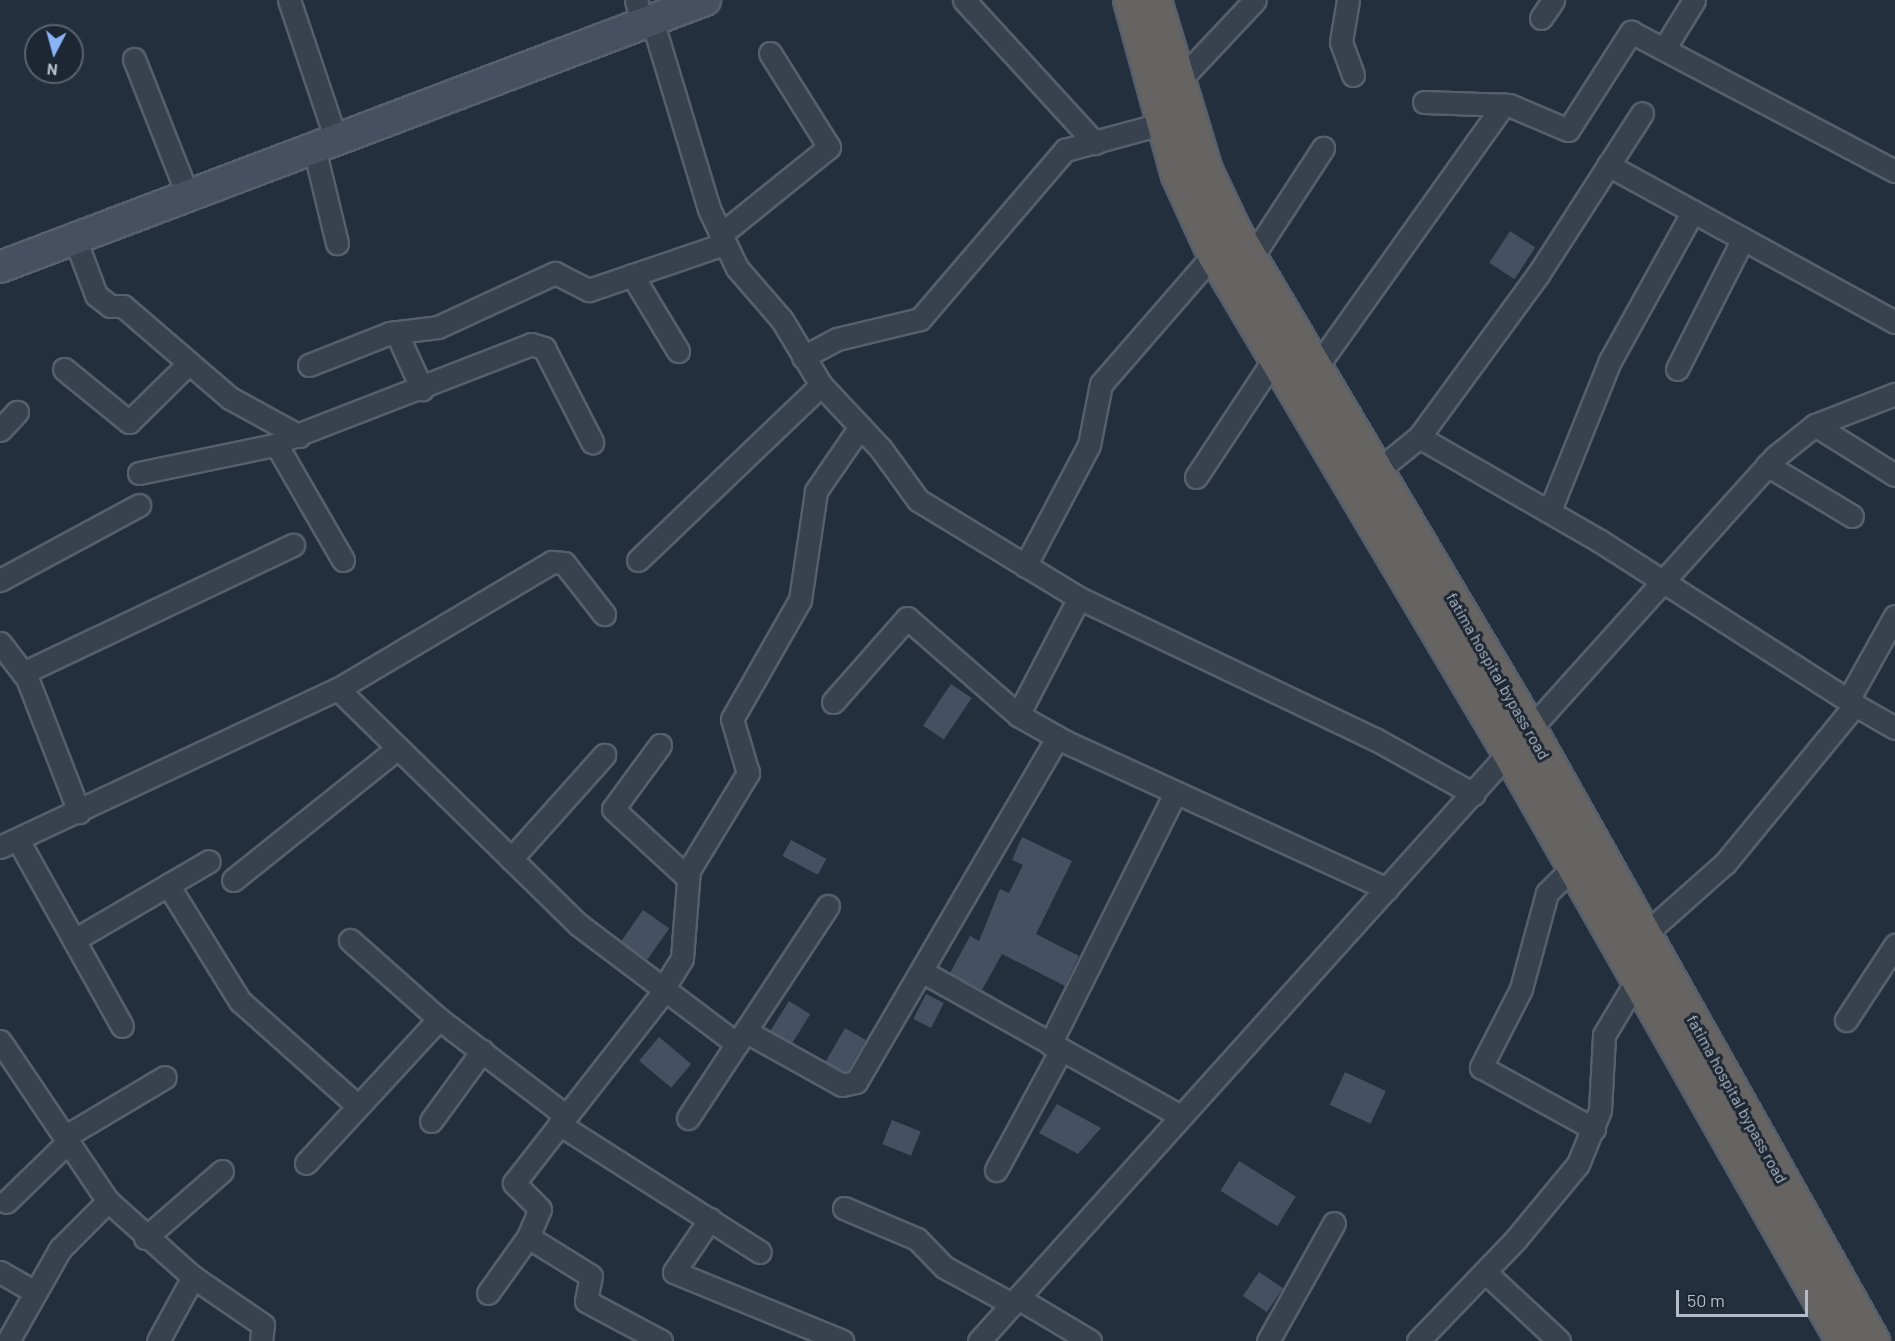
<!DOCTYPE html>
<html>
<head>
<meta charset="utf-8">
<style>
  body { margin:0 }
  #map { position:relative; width:1895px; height:1341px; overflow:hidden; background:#242f3e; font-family:Barlow,sans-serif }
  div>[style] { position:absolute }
  .building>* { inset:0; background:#455162; transform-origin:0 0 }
  .roads { filter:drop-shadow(2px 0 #565f6c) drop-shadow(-2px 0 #565f6c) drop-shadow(0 2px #565f6c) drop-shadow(0 -2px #565f6c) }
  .minor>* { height:21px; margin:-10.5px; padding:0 10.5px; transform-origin:10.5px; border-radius:10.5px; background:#38414e }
  .secondary>* { height:30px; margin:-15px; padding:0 15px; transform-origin:15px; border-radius:15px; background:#465061 }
  .trunk>* { height:33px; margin:-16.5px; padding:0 16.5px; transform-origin:16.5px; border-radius:16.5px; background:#656462 }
  span { translate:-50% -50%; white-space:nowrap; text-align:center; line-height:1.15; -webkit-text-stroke:6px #1d2633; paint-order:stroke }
  .street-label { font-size:16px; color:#b4bcc9 }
  .north { position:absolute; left:24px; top:24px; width:60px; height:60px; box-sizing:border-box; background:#1d2633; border:2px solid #59626f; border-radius:50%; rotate:186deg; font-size:16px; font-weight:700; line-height:24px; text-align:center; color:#b4bcc9 }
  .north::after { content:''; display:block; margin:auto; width:21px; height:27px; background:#8ab4f8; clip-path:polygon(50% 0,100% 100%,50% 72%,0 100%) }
  .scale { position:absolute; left:1676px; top:1290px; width:132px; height:27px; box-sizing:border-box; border:3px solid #b4bcc9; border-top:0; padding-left:8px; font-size:18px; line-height:21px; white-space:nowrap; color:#b4bcc9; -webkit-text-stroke:4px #1d2633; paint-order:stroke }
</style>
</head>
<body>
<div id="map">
  <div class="building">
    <i style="left:1510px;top:231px;width:30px;height:38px;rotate:33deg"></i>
    <i style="left:951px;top:684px;width:25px;height:50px;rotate:34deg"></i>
    <i style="clip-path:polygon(1022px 837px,1072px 861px,1036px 934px,1079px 956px,1065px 986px,1002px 954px,982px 990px,950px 973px,970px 936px,979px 941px,1000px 889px,1009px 893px,1023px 865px,1012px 860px)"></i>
    <i style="left:791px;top:840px;width:40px;height:18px;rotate:28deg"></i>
    <i style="left:643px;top:910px;width:32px;height:38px;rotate:35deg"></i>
    <i style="left:926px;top:994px;width:20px;height:28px;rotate:27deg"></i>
    <i style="left:789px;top:1001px;width:25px;height:35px;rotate:32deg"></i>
    <i style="left:845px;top:1028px;width:24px;height:39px;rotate:30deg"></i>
    <i style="left:659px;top:1037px;width:42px;height:31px;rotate:40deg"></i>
    <i style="left:1345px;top:1072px;width:45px;height:36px;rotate:25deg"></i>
    <i style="clip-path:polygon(1057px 1104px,1101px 1128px,1078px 1154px,1039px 1133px)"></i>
    <i style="left:892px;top:1120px;width:31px;height:26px;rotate:22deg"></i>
    <i style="left:1239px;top:1161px;width:67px;height:35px;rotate:32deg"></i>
    <i style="left:1259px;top:1272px;width:29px;height:29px;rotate:34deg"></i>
  </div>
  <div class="roads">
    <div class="minor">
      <i style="left:289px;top:0;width:148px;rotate:71.4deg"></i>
      <i style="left:636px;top:0;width:24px;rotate:75deg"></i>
      <i style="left:964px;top:0;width:194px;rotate:47.5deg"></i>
      <i style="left:1348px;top:0;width:43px;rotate:99.5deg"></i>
      <i style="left:1341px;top:42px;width:35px;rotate:70deg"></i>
      <i style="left:1541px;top:18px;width:22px;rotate:-56deg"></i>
      <i style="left:652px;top:20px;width:197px;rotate:73.2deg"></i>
      <i style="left:709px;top:209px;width:65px;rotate:64.6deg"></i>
      <i style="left:737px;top:268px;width:69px;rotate:49.1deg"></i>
      <i style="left:782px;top:320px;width:76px;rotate:59deg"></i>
      <i style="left:821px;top:385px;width:88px;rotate:46.8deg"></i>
      <i style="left:881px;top:449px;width:63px;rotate:54deg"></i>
      <i style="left:918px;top:500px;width:188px;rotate:31.3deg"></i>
      <i style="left:1079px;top:598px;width:328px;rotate:25.5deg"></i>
      <i style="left:1375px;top:739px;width:113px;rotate:29.1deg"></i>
      <i style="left:1664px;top:49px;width:57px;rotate:-58.5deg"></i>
      <i style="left:134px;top:59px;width:147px;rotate:68.5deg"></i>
      <i style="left:1178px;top:82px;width:112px;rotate:-46.8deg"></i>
      <i style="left:1424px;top:102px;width:85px;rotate:2deg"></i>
      <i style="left:1509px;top:105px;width:64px;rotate:23deg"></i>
      <i style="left:1568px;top:130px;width:117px;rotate:-57.3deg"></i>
      <i style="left:1631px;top:32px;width:298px;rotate:27.8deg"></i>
      <i style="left:314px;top:148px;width:98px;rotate:76.4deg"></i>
      <i style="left:1608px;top:165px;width:327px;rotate:28.7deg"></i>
      <i style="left:720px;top:235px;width:140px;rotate:-38.9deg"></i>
      <i style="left:829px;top:147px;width:111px;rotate:-122.1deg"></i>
      <i style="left:75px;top:239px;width:60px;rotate:69.4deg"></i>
      <i style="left:96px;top:295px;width:18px;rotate:38deg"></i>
      <i style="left:110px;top:306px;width:13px"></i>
      <i style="left:123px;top:306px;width:141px;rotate:40.7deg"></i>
      <i style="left:230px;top:398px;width:79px;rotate:28.8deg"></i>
      <i style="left:1250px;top:260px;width:134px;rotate:-56.9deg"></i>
      <i style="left:632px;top:275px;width:89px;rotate:58.8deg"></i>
      <i style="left:396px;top:332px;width:63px;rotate:65.5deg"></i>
      <i style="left:803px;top:357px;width:38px;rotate:-28deg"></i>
      <i style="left:837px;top:339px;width:85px;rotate:-13.5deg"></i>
      <i style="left:920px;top:319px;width:223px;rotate:-49.4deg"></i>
      <i style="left:1065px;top:150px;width:99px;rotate:-15.2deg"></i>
      <i style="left:309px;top:365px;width:87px;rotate:-21.6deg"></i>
      <i style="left:390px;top:333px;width:48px;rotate:-7.1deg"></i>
      <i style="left:438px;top:327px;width:129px;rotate:-24.8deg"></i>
      <i style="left:555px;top:273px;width:38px;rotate:27deg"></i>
      <i style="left:589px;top:290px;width:143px;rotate:-18.8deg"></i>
      <i style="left:64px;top:369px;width:84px;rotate:39.2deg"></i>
      <i style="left:129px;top:422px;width:84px;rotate:-44.5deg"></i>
      <i style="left:1315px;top:369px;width:325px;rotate:-54.5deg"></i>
      <i style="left:1677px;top:369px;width:146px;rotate:-63.1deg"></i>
      <i style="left:1815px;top:425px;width:94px;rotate:32deg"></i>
      <i style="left:0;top:430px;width:25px;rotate:-47deg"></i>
      <i style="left:1419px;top:437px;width:203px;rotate:-53.8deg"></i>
      <i style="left:1539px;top:273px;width:190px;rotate:-57.2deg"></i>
      <i style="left:1767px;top:465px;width:99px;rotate:31deg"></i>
      <i style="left:1377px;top:471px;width:54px;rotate:-39deg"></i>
      <i style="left:1419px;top:437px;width:209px;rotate:29.9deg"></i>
      <i style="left:1600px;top:541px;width:303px;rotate:32.7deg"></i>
      <i style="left:1855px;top:705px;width:205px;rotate:129.4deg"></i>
      <i style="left:1725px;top:863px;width:107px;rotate:138.4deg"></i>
      <i style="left:139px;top:473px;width:143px;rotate:-11.7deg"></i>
      <i style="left:1196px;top:477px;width:145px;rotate:-56.5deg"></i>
      <i style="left:1550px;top:510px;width:161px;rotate:-68.1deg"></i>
      <i style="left:1610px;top:361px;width:171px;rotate:-61deg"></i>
      <i style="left:343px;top:560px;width:128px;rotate:-120deg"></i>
      <i style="left:279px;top:449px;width:10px;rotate:-61deg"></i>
      <i style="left:284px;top:440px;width:265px;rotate:-21.2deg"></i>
      <i style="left:531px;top:344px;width:14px;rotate:17deg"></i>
      <i style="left:544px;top:348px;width:106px;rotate:62.9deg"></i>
      <i style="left:638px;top:560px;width:253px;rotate:-43.7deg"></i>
      <i style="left:1025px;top:566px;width:137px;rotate:-62.1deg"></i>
      <i style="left:1089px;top:445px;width:62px;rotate:-78.9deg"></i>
      <i style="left:1101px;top:384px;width:172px;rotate:-49deg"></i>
      <i style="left:0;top:580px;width:158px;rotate:-28.3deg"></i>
      <i style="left:0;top:643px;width:44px;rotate:52.4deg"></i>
      <i style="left:27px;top:678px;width:144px;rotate:68.8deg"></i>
      <i style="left:23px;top:673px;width:299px;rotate:-25.4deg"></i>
      <i style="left:338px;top:689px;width:337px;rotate:44.4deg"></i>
      <i style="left:579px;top:925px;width:198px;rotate:37deg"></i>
      <i style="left:1848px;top:700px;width:96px;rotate:-60.8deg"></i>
      <i style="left:833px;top:702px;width:112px;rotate:-48.6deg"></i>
      <i style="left:907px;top:618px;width:147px;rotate:41.1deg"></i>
      <i style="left:1018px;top:715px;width:55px;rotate:29.4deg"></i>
      <i style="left:1066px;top:742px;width:353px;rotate:24.6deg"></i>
      <i style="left:1855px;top:705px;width:46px;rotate:29.9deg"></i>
      <i style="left:1018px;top:715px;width:132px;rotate:-62.5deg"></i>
      <i style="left:660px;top:745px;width:79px;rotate:126.3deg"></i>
      <i style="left:613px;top:809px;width:100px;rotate:42.6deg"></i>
      <i style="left:18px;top:840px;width:213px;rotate:60.8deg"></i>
      <i style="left:0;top:847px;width:373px;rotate:-25.1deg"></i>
      <i style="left:338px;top:689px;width:249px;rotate:-30.7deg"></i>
      <i style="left:552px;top:562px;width:12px;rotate:5deg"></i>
      <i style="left:564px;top:563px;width:65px;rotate:51.9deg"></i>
      <i style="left:511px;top:859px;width:140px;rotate:-48.2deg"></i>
      <i style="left:1573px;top:867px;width:37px;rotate:135deg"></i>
      <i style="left:1547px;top:893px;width:99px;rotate:105.2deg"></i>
      <i style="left:1521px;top:989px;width:88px;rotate:117.1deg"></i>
      <i style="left:1481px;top:1067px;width:129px;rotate:28.8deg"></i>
      <i style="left:233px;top:880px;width:211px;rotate:-38.7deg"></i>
      <i style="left:168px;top:885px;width:137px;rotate:58.2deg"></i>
      <i style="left:240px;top:1001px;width:158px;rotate:41.7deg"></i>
      <i style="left:74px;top:940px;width:156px;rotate:-30.3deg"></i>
      <i style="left:350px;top:940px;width:119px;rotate:41.6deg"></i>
      <i style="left:439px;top:1019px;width:158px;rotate:37.3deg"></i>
      <i style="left:923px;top:972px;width:295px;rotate:29.2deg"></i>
      <i style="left:663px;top:989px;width:36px;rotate:-58deg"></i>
      <i style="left:682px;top:958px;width:88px;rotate:-85.5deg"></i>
      <i style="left:689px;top:870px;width:114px;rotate:-58.7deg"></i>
      <i style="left:748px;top:773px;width:56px;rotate:-106.5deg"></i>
      <i style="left:732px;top:719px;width:137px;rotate:-60.3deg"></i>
      <i style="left:800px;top:600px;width:110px;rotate:-81.6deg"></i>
      <i style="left:816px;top:491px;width:78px;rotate:-55.5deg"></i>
      <i style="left:1846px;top:1020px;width:90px;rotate:-56.8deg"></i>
      <i style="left:745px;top:1031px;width:111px;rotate:29.1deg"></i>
      <i style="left:842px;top:1085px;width:14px;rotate:-12deg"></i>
      <i style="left:856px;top:1082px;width:398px;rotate:-59.7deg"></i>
      <i style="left:0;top:1041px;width:193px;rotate:56deg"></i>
      <i style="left:108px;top:1201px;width:114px;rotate:41.8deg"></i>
      <i style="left:193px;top:1277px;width:85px;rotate:34.4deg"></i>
      <i style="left:263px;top:1325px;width:16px;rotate:97deg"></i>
      <i style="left:1050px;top:1044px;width:280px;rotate:-63.5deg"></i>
      <i style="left:688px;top:1118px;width:254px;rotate:-56.6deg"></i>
      <i style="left:431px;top:1121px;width:87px;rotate:-53.9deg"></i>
      <i style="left:559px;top:1124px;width:238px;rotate:32.5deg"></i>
      <i style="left:66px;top:1136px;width:115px;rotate:-30.8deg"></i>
      <i style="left:306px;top:1163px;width:196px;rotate:-47.3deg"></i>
      <i style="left:996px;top:1170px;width:136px;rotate:-61.6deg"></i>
      <i style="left:6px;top:1202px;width:88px;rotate:-44.1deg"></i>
      <i style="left:844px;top:1208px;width:79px;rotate:23deg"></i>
      <i style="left:917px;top:1239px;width:39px;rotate:46deg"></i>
      <i style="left:944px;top:1267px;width:77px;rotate:28.6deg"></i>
      <i style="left:710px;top:1219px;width:64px;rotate:124.2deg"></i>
      <i style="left:674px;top:1272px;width:182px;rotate:22.3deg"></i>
      <i style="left:145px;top:1238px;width:102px;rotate:-41deg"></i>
      <i style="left:0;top:1272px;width:40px;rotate:29.7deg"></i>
      <i style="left:1485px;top:1272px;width:101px;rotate:43deg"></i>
      <i style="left:488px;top:1293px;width:69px;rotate:-54.5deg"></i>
      <i style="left:1018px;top:1298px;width:84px;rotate:30.8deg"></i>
      <i style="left:8px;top:1341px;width:106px;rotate:-60.5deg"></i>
      <i style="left:60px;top:1249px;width:68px;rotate:-45deg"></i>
      <i style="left:158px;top:1341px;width:73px;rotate:-61.3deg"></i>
      <i style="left:661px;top:1341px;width:85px;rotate:-151.9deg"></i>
      <i style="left:586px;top:1301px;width:25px;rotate:-79deg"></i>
      <i style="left:591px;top:1276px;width:74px;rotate:-148.2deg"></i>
      <i style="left:528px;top:1237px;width:30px;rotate:-67deg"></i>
      <i style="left:540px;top:1209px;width:37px;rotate:-135deg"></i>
      <i style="left:514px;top:1183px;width:245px;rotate:-52deg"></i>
      <i style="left:979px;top:1341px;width:1190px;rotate:-48deg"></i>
      <i style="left:1775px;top:457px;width:51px;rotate:-38.7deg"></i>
      <i style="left:1815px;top:425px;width:86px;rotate:-21.2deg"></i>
      <i style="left:1268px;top:1341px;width:135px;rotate:-60.8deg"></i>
      <i style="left:1418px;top:1341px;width:141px;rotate:-46.1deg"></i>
      <i style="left:1516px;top:1239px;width:97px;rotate:-50.4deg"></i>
      <i style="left:1578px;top:1164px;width:58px;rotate:-67.8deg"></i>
      <i style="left:1600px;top:1110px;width:75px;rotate:-86.9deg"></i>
      <i style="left:1604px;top:1035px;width:66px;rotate:-59.2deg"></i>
    </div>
    <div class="secondary">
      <i style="left:0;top:267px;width:754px;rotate:-20.74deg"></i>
    </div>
    <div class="trunk">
      <i style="left:1130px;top:0;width:181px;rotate:74.7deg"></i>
      <i style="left:1178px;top:175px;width:87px;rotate:65.5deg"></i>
      <i style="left:1214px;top:254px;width:579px;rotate:59.36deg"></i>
      <i style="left:1509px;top:752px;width:677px;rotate:60.44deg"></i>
      <i style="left:1154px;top:0;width:177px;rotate:73.3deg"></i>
      <i style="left:1205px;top:170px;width:68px;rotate:64.6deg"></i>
      <i style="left:1234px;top:231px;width:579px;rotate:59.36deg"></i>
      <i style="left:1529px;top:729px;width:702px;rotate:60.73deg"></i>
    </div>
  </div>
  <div class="street-label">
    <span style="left:1498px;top:676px;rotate:60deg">fatima hospital bypass road</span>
    <span style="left:1737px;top:1099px;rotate:61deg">fatima hospital bypass road</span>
  </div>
  <div class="north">N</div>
  <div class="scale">50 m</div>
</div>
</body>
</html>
